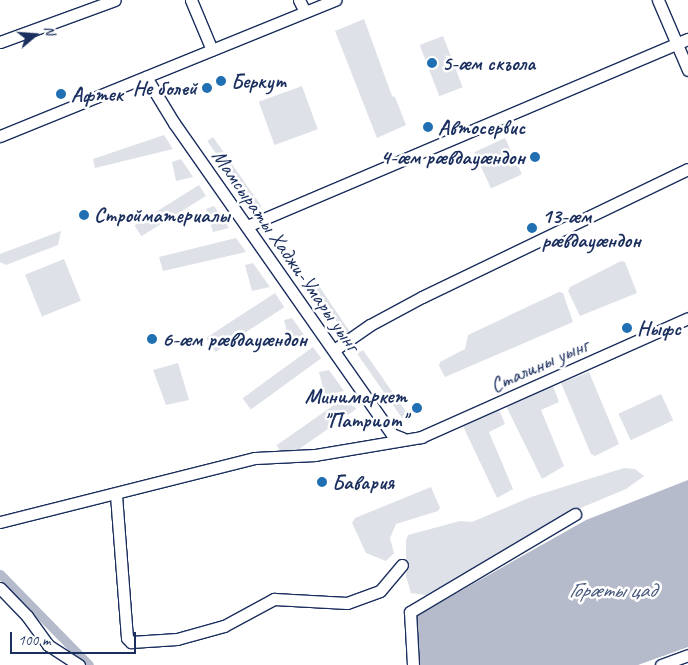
<!DOCTYPE html>
<html>
<head>
<meta charset="utf-8">
<style>
  body { margin:0 }
  #map { position:relative; width:688px; height:665px; overflow:hidden; background:#fff; font-family:Caveat,sans-serif }
  div>[style] { position:absolute }
  .green>* { inset:0; background:#dee1e7; transform-origin:0 0 }
  .water>* { inset:0; background:#b5bbca }
  .canal>* { height:9px; margin:-4.5px; padding:0 4.5px; transform-origin:4.5px; border-radius:4.5px; background:#b5bbca }
  .roads { filter:drop-shadow(1px 0 #1b2f5e) drop-shadow(-1px 0 #1b2f5e) drop-shadow(0 1px #1b2f5e) drop-shadow(0 -1px #1b2f5e) }
  .minor>* { height:11px; margin:-5.5px; padding:0 5.5px; transform-origin:5.5px; border-radius:5.5px; background:#fff }
  .dots>* { width:14px; height:14px; translate:-50% -50%; box-sizing:border-box; border:2px solid #fff; border-radius:50% }
  span { translate:-50% -50%; white-space:nowrap; text-align:center; line-height:1.15; -webkit-text-stroke:5px #fff; paint-order:stroke }
  .poi-label { font-size:21px; color:#1b2f5e; font-weight:700 }
  .left { translate:0 -50%; text-align:left }
  .right { translate:-100% -50%; text-align:right }
  .street-label { font-size:21px; color:#1b2f5e }
  .water-label { font-size:22px; color:#49597e; font-style:italic }
  .north { position:absolute; left:10px; top:10px; width:50px; height:50px; -webkit-text-stroke:4px #fff; paint-order:stroke; rotate:72deg; font-size:14px; font-weight:700; line-height:20px; text-align:center; color:#1b2f5e }
  .north::after { content:''; display:block; margin:auto; width:18px; height:22px; background:#1b2f5e; clip-path:polygon(50% 0,100% 100%,50% 72%,0 100%) }
  .scale { position:absolute; left:10px; top:632px; width:126px; height:22px; box-sizing:border-box; border:2px solid #1b2f5e; border-top:0; padding-left:6px; font-size:15px; line-height:18px; white-space:nowrap; color:#1b2f5e; -webkit-text-stroke:4px #fff; paint-order:stroke }
</style>
</head>
<body>
<div id="map">
  <div class="green">
    <i style="clip-path:polygon(364px 19px,392px 96px,395px 97px,406px 125px,377px 138px,335px 31px)"></i>
    <i style="left:443px;top:36px;width:55px;height:25px;rotate:69deg"></i>
    <i style="left:302px;top:86px;width:46px;height:46px;rotate:70deg"></i>
    <i style="clip-path:polygon(164px 135px,173px 149px,95px 168px,93px 159px)"></i>
    <i style="left:213px;top:137px;width:85px;height:7px;rotate:55deg"></i>
    <i style="left:505px;top:138px;width:40px;height:34px;rotate:65deg"></i>
    <i style="clip-path:polygon(181px 159px,193px 177px,176px 181px,172px 162px)"></i>
    <i style="left:199px;top:185px;width:13px;height:76px;rotate:58deg"></i>
    <i style="clip-path:polygon(214px 206px,229px 228px,213px 232px,206px 209px)"></i>
    <i style="clip-path:polygon(61px 231px,58px 245px,6px 265px,0 262px,0 254px)"></i>
    <i style="clip-path:polygon(236px 238px,246px 252px,163px 271px,159px 257px)"></i>
    <i style="left:64px;top:259px;width:45px;height:42px;rotate:68deg"></i>
    <i style="clip-path:polygon(621px 261px,625px 262px,637px 293px,580px 316px,568px 291px,570px 287px)"></i>
    <i style="clip-path:polygon(253px 263px,270px 287px,252px 291px,245px 265px)"></i>
    <i style="clip-path:polygon(317px 283px,350px 332px,346px 335px,312px 286px)"></i>
    <i style="clip-path:polygon(559px 292px,563px 293px,573px 322px,445px 377px,439px 366px,440px 362px,465px 349px,468px 335px)"></i>
    <i style="left:275px;top:293px;width:17px;height:82px;rotate:57deg"></i>
    <i style="clip-path:polygon(292px 318px,307px 339px,290px 342px,284px 320px)"></i>
    <i style="left:313px;top:347px;width:14px;height:87px;rotate:54deg"></i>
    <i style="left:363px;top:350px;width:78px;height:7px;rotate:55deg"></i>
    <i style="clip-path:polygon(178px 363px,189px 400px,166px 405px,153px 370px)"></i>
    <i style="clip-path:polygon(329px 370px,344px 391px,325px 395px,319px 372px)"></i>
    <i style="clip-path:polygon(589px 372px,619px 444px,595px 456px,591px 454px,561px 383px)"></i>
    <i style="clip-path:polygon(553px 386px,559px 402px,541px 410px,564px 466px,542px 479px,506px 406px)"></i>
    <i style="left:661px;top:394px;width:29px;height:47px;rotate:65deg"></i>
    <i style="left:347px;top:396px;width:16px;height:86px;rotate:55deg"></i>
    <i style="clip-path:polygon(499px 410px,505px 424px,489px 432px,513px 489px,497px 498px,462px 424px)"></i>
    <i style="clip-path:polygon(624px 468px,635px 469px,644px 476px,626px 489px,571px 512px,426px 595px,411px 593px,406px 576px,406px 541px,408px 535px,460px 521px,472px 522px,531px 497px)"></i>
    <i style="clip-path:polygon(431px 487px,440px 508px,438px 511px,396px 524px,390px 538px,394px 553px,386px 561px,366px 553px,352px 523px,355px 518px)"></i>
  </div>
  <div class="water">
    <i style="clip-path:polygon(688px 480px,688px 647px,638px 665px,419px 665px,415px 620px,418px 615px,586px 520px)"></i>
  </div>
  <div class="canal">
    <i style="left:0;top:574px;width:127px;rotate:45.6deg"></i>
  </div>
  <div class="roads">
    <div class="minor">
      <i style="left:191px;top:0;width:54px;rotate:67.2deg"></i>
      <i style="left:299px;top:0;width:13px;rotate:63deg"></i>
      <i style="left:658px;top:0;width:76px;rotate:66.8deg"></i>
      <i style="left:0;top:42px;width:122px;rotate:-20.1deg"></i>
      <i style="left:146px;top:77px;width:54px;rotate:58.7deg"></i>
      <i style="left:174px;top:123px;width:380px;rotate:55deg"></i>
      <i style="left:392px;top:434px;width:11px;rotate:22deg"></i>
      <i style="left:0;top:136px;width:362px;rotate:-22.1deg"></i>
      <i style="left:247px;top:226px;width:479px;rotate:-23deg"></i>
      <i style="left:334px;top:350px;width:44px;rotate:-34.8deg"></i>
      <i style="left:370px;top:325px;width:59px;rotate:-28.3deg"></i>
      <i style="left:422px;top:297px;width:295px;rotate:-25.7deg"></i>
      <i style="left:116px;top:495px;width:143px;rotate:85.6deg"></i>
      <i style="left:127px;top:638px;width:6px;rotate:45deg"></i>
      <i style="left:131px;top:642px;width:46px;rotate:-3.7deg"></i>
      <i style="left:177px;top:639px;width:49px;rotate:-15.5deg"></i>
      <i style="left:224px;top:626px;width:57px;rotate:-28.4deg"></i>
      <i style="left:274px;top:599px;width:73px;rotate:3.1deg"></i>
      <i style="left:347px;top:603px;width:35px;rotate:-20deg"></i>
      <i style="left:380px;top:591px;width:34px;rotate:-50deg"></i>
      <i style="left:0;top:522px;width:263px;rotate:-14.1deg"></i>
      <i style="left:255px;top:458px;width:60px;rotate:-2.9deg"></i>
      <i style="left:315px;top:455px;width:108px;rotate:-9.6deg"></i>
      <i style="left:421px;top:437px;width:292px;rotate:-24deg"></i>
      <i style="left:0;top:588px;width:39px;rotate:46deg"></i>
      <i style="left:27px;top:616px;width:36px;rotate:54deg"></i>
      <i style="left:48px;top:645px;width:37px;rotate:33deg"></i>
      <i style="left:413px;top:665px;width:53px;rotate:-93.2deg"></i>
      <i style="left:410px;top:612px;width:192px;rotate:-30.7deg"></i>
      <i style="left:661px;top:665px;width:29px;rotate:-20deg"></i>
    </div>
  </div>
  <div class="dots">
    <i style="left:432px;top:63px;background:#1f6fb2"></i>
    <i style="left:221px;top:81px;background:#1f6fb2"></i>
    <i style="left:207px;top:88px;background:#1f6fb2"></i>
    <i style="left:61px;top:94px;background:#1f6fb2"></i>
    <i style="left:428px;top:127px;background:#1f6fb2"></i>
    <i style="left:535px;top:157px;background:#1f6fb2"></i>
    <i style="left:84px;top:215px;background:#1f6fb2"></i>
    <i style="left:532px;top:228px;background:#1f6fb2"></i>
    <i style="left:627px;top:328px;background:#1f6fb2"></i>
    <i style="left:152px;top:339px;background:#1f6fb2"></i>
    <i style="left:417px;top:408px;background:#1f6fb2"></i>
    <i style="left:322px;top:482px;background:#1f6fb2"></i>
  </div>
  <div class="poi-label">
    <span class="left" style="left:442px;top:63px">5-æм скъола</span>
    <span class="left" style="left:231px;top:81px">Беркут</span>
    <span class="right" style="left:197px;top:88px">Не болей</span>
    <span class="left" style="left:71px;top:94px">Афтек</span>
    <span class="left" style="left:438px;top:127px">Автосервис</span>
    <span class="right" style="left:525px;top:157px">4-æм рӕвдауӕндон</span>
    <span class="left" style="left:94px;top:215px">Стройматериалы</span>
    <span class="left" style="left:542px;top:228px">13-æм<br>рӕвдауӕндон</span>
    <span class="left" style="left:637px;top:328px">Ныфс</span>
    <span class="left" style="left:162px;top:339px">6-æм рӕвдауӕндон</span>
    <span class="right" style="left:407px;top:408px">Минимаркет<br>"Патриот"</span>
    <span class="left" style="left:332px;top:482px">Бавария</span>
  </div>
  <div class="street-label">
    <span style="left:286px;top:250px;rotate:55deg">Мамсыраты Хаджи-Умары уынг</span>
    <span style="left:539px;top:365px;rotate:-24deg">Сталины уынг</span>
  </div>
  <div class="water-label">
    <span style="left:612px;top:591px">Горӕты цад</span>
  </div>
  <div class="north">N</div>
  <div class="scale">100 m</div>
</div>
</body>
</html>
